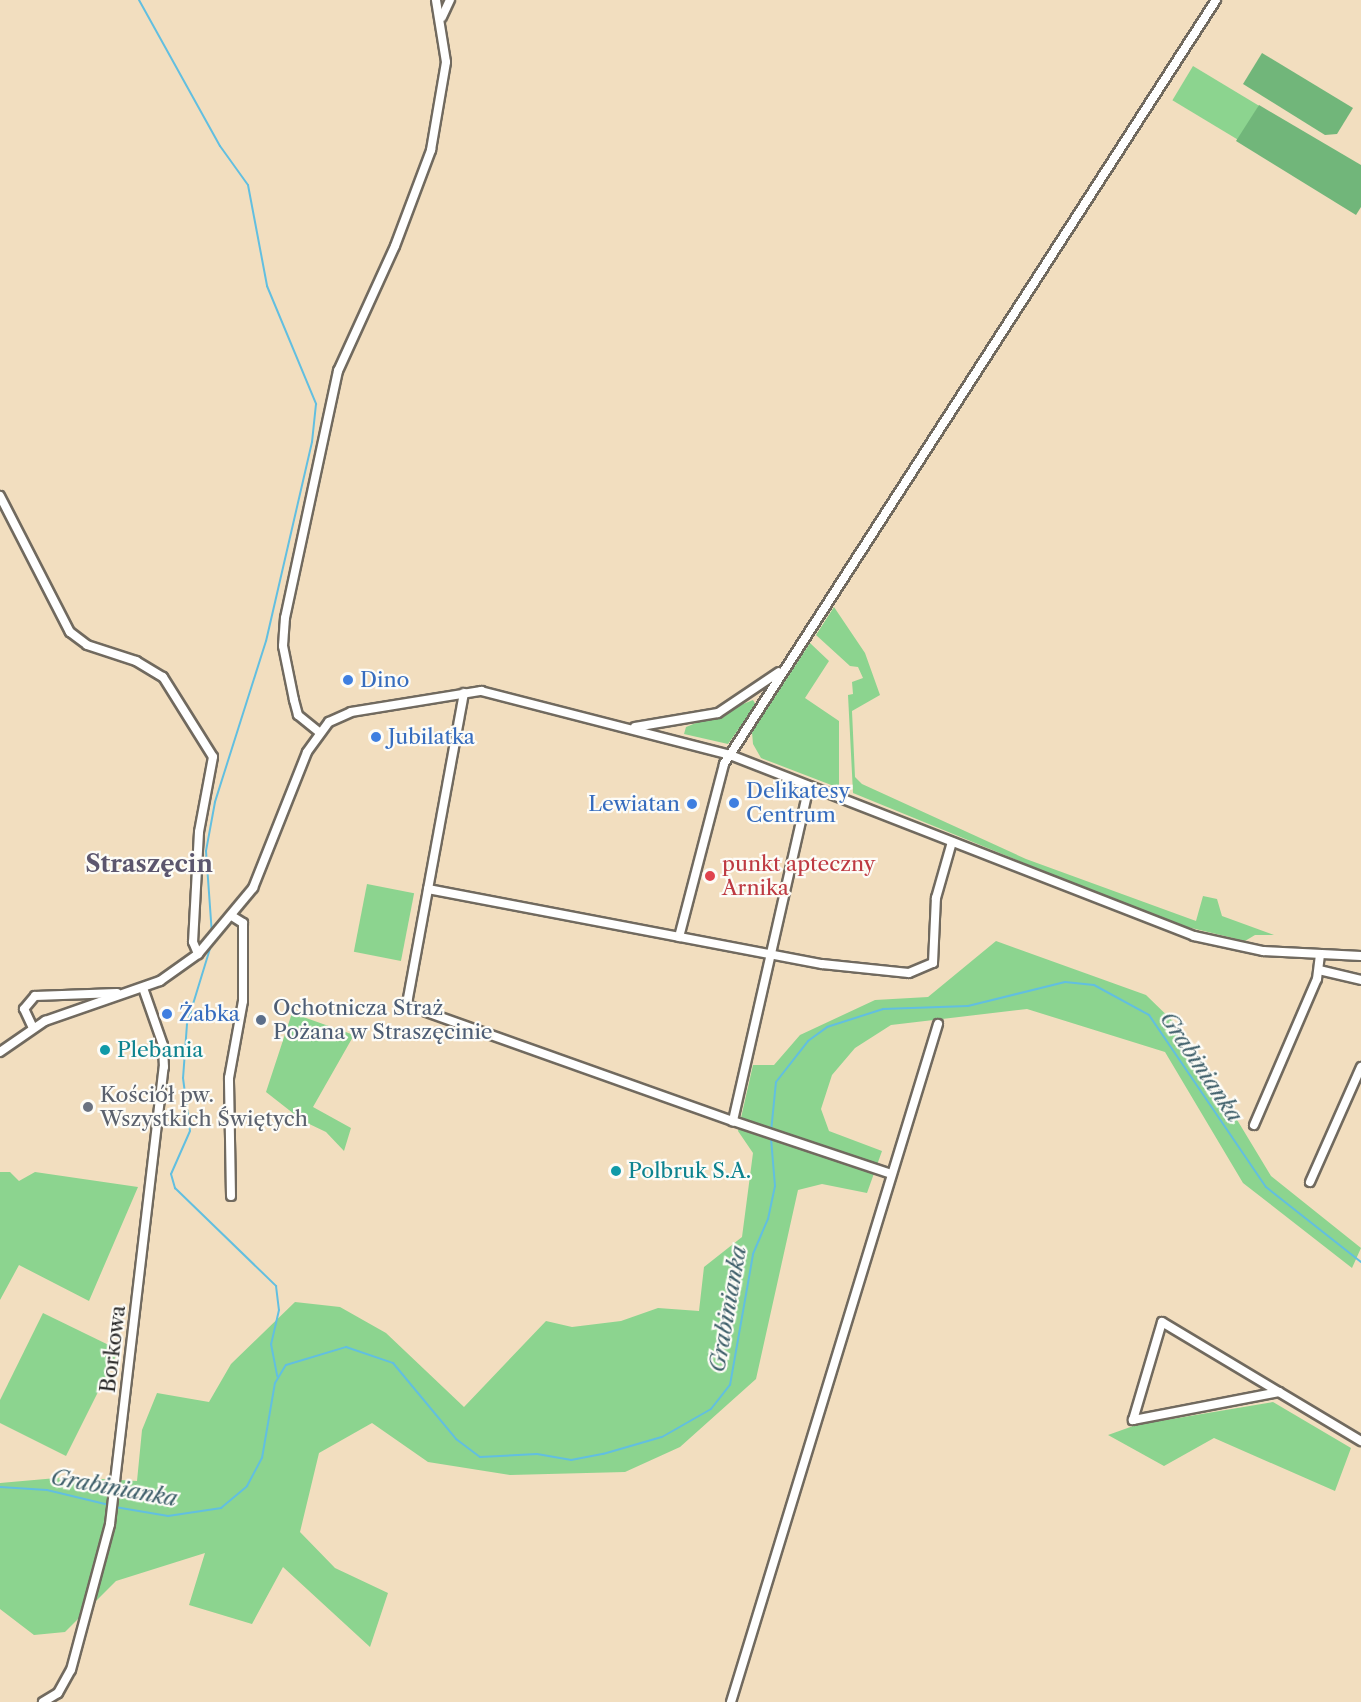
<!DOCTYPE html>
<html>
<head>
<meta charset="utf-8">
<style>
  body { margin:0 }
  #map { position:relative; width:1361px; height:1702px; overflow:hidden; background:#f2debf; font-family:"Libre Caslon Text",serif }
  div>[style] { position:absolute }
  .green>* { inset:0; background:#8cd48f; transform-origin:0 0 }
  .forest>* { inset:0; background:#71b67a }
  .stream>* { height:2px; margin:-1px; padding:0 1px; transform-origin:1px; border-radius:1px; background:#62bfe0 }
  .roads { filter:drop-shadow(2px 0 #716a5f) drop-shadow(-2px 0 #716a5f) drop-shadow(0 2px #716a5f) drop-shadow(0 -2px #716a5f) }
  .minor>* { height:8px; margin:-4px; padding:0 4px; transform-origin:4px; border-radius:4px; background:#fff }
  .dots>* { width:16px; height:16px; translate:-50% -50%; box-sizing:border-box; border:3px solid #fdfcf7; border-radius:50% }
  span { translate:-50% -50%; white-space:nowrap; text-align:center; line-height:1.15; -webkit-text-stroke:4.5px #fdfcf7; paint-order:stroke }
  .shop-label { font-size:21px; color:#366cbe }
  .left { translate:0 -50%; text-align:left }
  .right { translate:-100% -50%; text-align:right }
  .health-label { font-size:21px; color:#be3a42 }
  .service-label { font-size:21px; color:#4e5e75 }
  .culture-label { font-size:21px; color:#0d838f }
  .worship-label { font-size:21px; color:#5b616d }
  .street-label { font-size:21px; color:#2b2b2b }
  .water-label { font-size:22px; color:#3e5f6a; font-style:italic }
  .quarter-label { font-size:24px; color:#5c566e; font-weight:700 }
</style>
</head>
<body>
<div id="map">
  <div class="green">
    <i style="left:1193px;top:66px;width:77px;height:40px;rotate:31deg"></i>
    <i style="clip-path:polygon(834px 607px,865px 653px,880px 695px,852px 711px,855px 777px,862px 784px,1026px 859px,1196px 921px,1203px 896px,1217px 899px,1222px 916px,1274px 935px,1255px 935px,1245px 941px,1171px 923px,853px 793px,848px 695px,853px 694px,852px 682px,863px 678px,858px 667px,850px 666px,816px 635px)"></i>
    <i style="clip-path:polygon(810px 643px,829px 661px,805px 698px,839px 721px,839px 788px,761px 758px,753px 744px,752px 732px)"></i>
    <i style="clip-path:polygon(753px 700px,756px 705px,728px 744px,684px 734px,686px 727px)"></i>
    <i style="left:367px;top:884px;width:48px;height:69px;rotate:11deg"></i>
    <i style="clip-path:polygon(996px 941px,1146px 995px,1184px 1032px,1271px 1176px,1361px 1248px,1352px 1268px,1243px 1183px,1165px 1052px,1027px 1009px,891px 1025px,855px 1048px,832px 1075px,821px 1109px,829px 1131px,882px 1151px,867px 1193px,822px 1184px,798px 1190px,756px 1379px,680px 1447px,625px 1472px,510px 1475px,428px 1462px,372px 1423px,319px 1453px,300px 1532px,335px 1568px,388px 1593px,370px 1647px,283px 1567px,252px 1624px,189px 1605px,205px 1553px,116px 1581px,65px 1632px,34px 1635px,0 1609px,0 1483px,68px 1477px,137px 1481px,142px 1430px,157px 1393px,209px 1402px,231px 1364px,295px 1302px,340px 1307px,386px 1333px,464px 1407px,546px 1321px,572px 1327px,621px 1321px,658px 1308px,699px 1311px,704px 1267px,742px 1237px,753px 1153px,738px 1131px,753px 1065px,774px 1065px,800px 1035px,875px 1000px,928px 997px)"></i>
    <i style="clip-path:polygon(292px 1013px,354px 1035px,313px 1107px,351px 1128px,344px 1151px,326px 1132px,303px 1121px,266px 1092px)"></i>
    <i style="clip-path:polygon(0 1172px,10px 1172px,19px 1181px,35px 1172px,138px 1187px,89px 1301px,19px 1265px,0 1300px)"></i>
    <i style="clip-path:polygon(43px 1313px,119px 1350px,66px 1456px,0 1423px,0 1400px)"></i>
    <i style="clip-path:polygon(1273px 1402px,1351px 1448px,1335px 1491px,1214px 1438px,1164px 1466px,1108px 1435px,1136px 1425px)"></i>
  </div>
  <div class="forest">
    <i style="clip-path:polygon(1262px 53px,1353px 108px,1337px 134px,1325px 135px,1243px 84px)"></i>
    <i style="clip-path:polygon(1259px 105px,1361px 165px,1361px 207px,1356px 215px,1236px 141px)"></i>
  </div>
  <div class="stream">
    <i style="left:139px;top:0;width:167px;rotate:61deg"></i>
    <i style="left:220px;top:146px;width:48px;rotate:54.3deg"></i>
    <i style="left:248px;top:185px;width:103px;rotate:79.3deg"></i>
    <i style="left:267px;top:286px;width:128px;rotate:67.4deg"></i>
    <i style="left:316px;top:404px;width:38px;rotate:96deg"></i>
    <i style="left:312px;top:442px;width:204px;rotate:103deg"></i>
    <i style="left:266px;top:641px;width:169px;rotate:107.6deg"></i>
    <i style="left:215px;top:802px;width:50px;rotate:100.4deg"></i>
    <i style="left:206px;top:851px;width:83px;rotate:85.9deg"></i>
    <i style="left:212px;top:942px;width:86px;rotate:107deg"></i>
    <i style="left:187px;top:1024px;width:54px;rotate:94.2deg"></i>
    <i style="left:183px;top:1078px;width:53px;rotate:82.5deg"></i>
    <i style="left:190px;top:1131px;width:47px;rotate:113.8deg"></i>
    <i style="left:171px;top:1174px;width:15px;rotate:74deg"></i>
    <i style="left:175px;top:1188px;width:141px;rotate:44.1deg"></i>
    <i style="left:276px;top:1286px;width:24px;rotate:83deg"></i>
    <i style="left:279px;top:1310px;width:35px;rotate:103deg"></i>
    <i style="left:271px;top:1344px;width:33px;rotate:79deg"></i>
    <i style="left:771px;top:1132px;width:50px;rotate:-84.3deg"></i>
    <i style="left:776px;top:1082px;width:52px;rotate:-52deg"></i>
    <i style="left:808px;top:1041px;width:24px;rotate:-36deg"></i>
    <i style="left:827px;top:1027px;width:59px;rotate:-17.8deg"></i>
    <i style="left:883px;top:1009px;width:85px;rotate:-2deg"></i>
    <i style="left:968px;top:1006px;width:100px;rotate:-13.9deg"></i>
    <i style="left:1065px;top:982px;width:29px;rotate:6deg"></i>
    <i style="left:1094px;top:985px;width:63px;rotate:28.6deg"></i>
    <i style="left:1149px;top:1015px;width:208px;rotate:55.8deg"></i>
    <i style="left:1266px;top:1187px;width:121px;rotate:38.3deg"></i>
    <i style="left:0;top:1487px;width:47px;rotate:3.7deg"></i>
    <i style="left:47px;top:1490px;width:64px;rotate:13.6deg"></i>
    <i style="left:115px;top:1507px;width:54px;rotate:9.6deg"></i>
    <i style="left:168px;top:1516px;width:54px;rotate:-8.6deg"></i>
    <i style="left:221px;top:1508px;width:34px;rotate:-40deg"></i>
    <i style="left:247px;top:1486px;width:32px;rotate:-62deg"></i>
    <i style="left:262px;top:1458px;width:76px;rotate:-80.2deg"></i>
    <i style="left:275px;top:1383px;width:21px;rotate:-59deg"></i>
    <i style="left:286px;top:1365px;width:63px;rotate:-16.7deg"></i>
    <i style="left:346px;top:1347px;width:50px;rotate:18.8deg"></i>
    <i style="left:393px;top:1363px;width:99px;rotate:50.3deg"></i>
    <i style="left:456px;top:1439px;width:30px;rotate:37deg"></i>
    <i style="left:480px;top:1457px;width:57px;rotate:-3deg"></i>
    <i style="left:537px;top:1454px;width:35px;rotate:10deg"></i>
    <i style="left:571px;top:1460px;width:33px;rotate:-11deg"></i>
    <i style="left:603px;top:1454px;width:61px;rotate:-16.1deg"></i>
    <i style="left:662px;top:1437px;width:56px;rotate:-29.7deg"></i>
    <i style="left:711px;top:1409px;width:31px;rotate:-52deg"></i>
    <i style="left:730px;top:1385px;width:133px;rotate:-80deg"></i>
    <i style="left:753px;top:1254px;width:38px;rotate:-67deg"></i>
    <i style="left:768px;top:1219px;width:34px;rotate:-78deg"></i>
    <i style="left:775px;top:1186px;width:48px;rotate:-94.8deg"></i>
  </div>
  <div class="roads">
    <div class="minor">
      <i style="left:442px;top:17px;width:19px;rotate:-65deg"></i>
      <i style="left:0;top:496px;width:153px;rotate:62.8deg"></i>
      <i style="left:70px;top:632px;width:21px;rotate:37deg"></i>
      <i style="left:87px;top:645px;width:52px;rotate:18.1deg"></i>
      <i style="left:136px;top:661px;width:31px;rotate:31deg"></i>
      <i style="left:163px;top:677px;width:94px;rotate:58deg"></i>
      <i style="left:213px;top:757px;width:76px;rotate:100.6deg"></i>
      <i style="left:199px;top:832px;width:110px;rotate:93.1deg"></i>
      <i style="left:193px;top:942px;width:13px;rotate:67deg"></i>
      <i style="left:464px;top:693px;width:317px;rotate:100.4deg"></i>
      <i style="left:407px;top:1005px;width:346px;rotate:19.6deg"></i>
      <i style="left:635px;top:727px;width:84px;rotate:-9.6deg"></i>
      <i style="left:718px;top:713px;width:73px;rotate:-33.9deg"></i>
      <i style="left:319px;top:732px;width:27px;rotate:-141deg"></i>
      <i style="left:298px;top:715px;width:16px;rotate:-105deg"></i>
      <i style="left:294px;top:700px;width:55px;rotate:-101.5deg"></i>
      <i style="left:283px;top:646px;width:28px;rotate:-86deg"></i>
      <i style="left:285px;top:618px;width:253px;rotate:-77.9deg"></i>
      <i style="left:338px;top:371px;width:137px;rotate:-65.5deg"></i>
      <i style="left:395px;top:246px;width:103px;rotate:-69.4deg"></i>
      <i style="left:431px;top:150px;width:89px;rotate:-80.3deg"></i>
      <i style="left:446px;top:62px;width:63px;rotate:-99.2deg"></i>
      <i style="left:809px;top:786px;width:344px;rotate:102.8deg"></i>
      <i style="left:733px;top:1121px;width:167px;rotate:18.5deg"></i>
      <i style="left:428px;top:889px;width:401px;rotate:10.8deg"></i>
      <i style="left:822px;top:964px;width:87px;rotate:5.9deg"></i>
      <i style="left:909px;top:973px;width:26px;rotate:-23deg"></i>
      <i style="left:933px;top:963px;width:65px;rotate:-87.4deg"></i>
      <i style="left:936px;top:898px;width:58px;rotate:-74.1deg"></i>
      <i style="left:679px;top:937px;width:179px;rotate:-75.4deg"></i>
      <i style="left:724px;top:764px;width:909px;rotate:-57.22deg"></i>
      <i style="left:1319px;top:970px;width:43px;rotate:13.4deg"></i>
      <i style="left:33px;top:1028px;width:21px;rotate:-115deg"></i>
      <i style="left:24px;top:1009px;width:17px;rotate:-50deg"></i>
      <i style="left:35px;top:996px;width:82px;rotate:-2.1deg"></i>
      <i style="left:0;top:1052px;width:55px;rotate:-34.6deg"></i>
      <i style="left:45px;top:1021px;width:122px;rotate:-19.2deg"></i>
      <i style="left:160px;top:981px;width:47px;rotate:-35.4deg"></i>
      <i style="left:198px;top:954px;width:86px;rotate:-50.2deg"></i>
      <i style="left:253px;top:888px;width:146px;rotate:-68.3deg"></i>
      <i style="left:307px;top:752px;width:37px;rotate:-54deg"></i>
      <i style="left:329px;top:722px;width:24px;rotate:-24deg"></i>
      <i style="left:351px;top:712px;width:132px;rotate:-9.2deg"></i>
      <i style="left:481px;top:691px;width:257px;rotate:14.4deg"></i>
      <i style="left:730px;top:755px;width:498px;rotate:21.3deg"></i>
      <i style="left:1194px;top:936px;width:71px;rotate:12.3deg"></i>
      <i style="left:1263px;top:951px;width:98px;rotate:2.9deg"></i>
      <i style="left:1254px;top:1125px;width:159px;rotate:-66.7deg"></i>
      <i style="left:1317px;top:979px;width:25px;rotate:-83deg"></i>
      <i style="left:1310px;top:1182px;width:126px;rotate:-66.1deg"></i>
      <i style="left:231px;top:1196px;width:118px;rotate:-91deg"></i>
      <i style="left:229px;top:1078px;width:78px;rotate:-79.7deg"></i>
      <i style="left:243px;top:1001px;width:78px;rotate:-90deg"></i>
      <i style="left:243px;top:923px;width:13px;rotate:-148deg"></i>
      <i style="left:1279px;top:1392px;width:149px;rotate:169.1deg"></i>
      <i style="left:1133px;top:1420px;width:102px;rotate:-73.5deg"></i>
      <i style="left:1162px;top:1322px;width:136px;rotate:30.9deg"></i>
      <i style="left:1279px;top:1392px;width:96px;rotate:30.9deg"></i>
      <i style="left:43px;top:1702px;width:17px;rotate:-31deg"></i>
      <i style="left:58px;top:1693px;width:26px;rotate:-61deg"></i>
      <i style="left:71px;top:1670px;width:151px;rotate:-75deg"></i>
      <i style="left:110px;top:1524px;width:460px;rotate:-83.3deg"></i>
      <i style="left:164px;top:1067px;width:22px;rotate:-93deg"></i>
      <i style="left:163px;top:1045px;width:60px;rotate:-109.3deg"></i>
      <i style="left:731px;top:1702px;width:709px;rotate:-73.02deg"></i>
    </div>
  </div>
  <div class="dots">
    <i style="left:348px;top:680px;background:#3f7fe0"></i>
    <i style="left:376px;top:737px;background:#3f7fe0"></i>
    <i style="left:734px;top:803px;background:#3f7fe0"></i>
    <i style="left:692px;top:804px;background:#3f7fe0"></i>
    <i style="left:710px;top:876px;background:#e0444e"></i>
    <i style="left:167px;top:1014px;background:#3f7fe0"></i>
    <i style="left:261px;top:1020px;background:#5c6f8a"></i>
    <i style="left:105px;top:1050px;background:#0f9aa8"></i>
    <i style="left:88px;top:1107px;background:#6b7280"></i>
    <i style="left:616px;top:1171px;background:#0f9aa8"></i>
  </div>
  <div class="shop-label">
    <span class="left" style="left:360px;top:680px">Dino</span>
    <span class="left" style="left:388px;top:737px">Jubilatka</span>
    <span class="left" style="left:746px;top:803px">Delikatesy<br>Centrum</span>
    <span class="right" style="left:680px;top:804px">Lewiatan</span>
    <span class="left" style="left:179px;top:1014px">Żabka</span>
  </div>
  <div class="health-label">
    <span class="left" style="left:722px;top:876px">punkt apteczny<br>Arnika</span>
  </div>
  <div class="service-label">
    <span class="left" style="left:273px;top:1020px">Ochotnicza Straż<br>Pożana w Straszęcinie</span>
  </div>
  <div class="culture-label">
    <span class="left" style="left:117px;top:1050px">Plebania</span>
    <span class="left" style="left:628px;top:1171px">Polbruk S.A.</span>
  </div>
  <div class="worship-label">
    <span class="left" style="left:100px;top:1107px">Kościół pw.<br>Wszystkich Świętych</span>
  </div>
  <div class="street-label">
    <span style="left:113px;top:1349px;rotate:-83deg">Borkowa</span>
  </div>
  <div class="water-label">
    <span style="left:1201px;top:1067px;rotate:56deg">Grabinianka</span>
    <span style="left:728px;top:1309px;rotate:-80deg">Grabinianka</span>
    <span style="left:114px;top:1488px;rotate:10deg">Grabinianka</span>
  </div>
  <div class="quarter-label">
    <span style="left:149px;top:864px">Straszęcin</span>
  </div>
</div>
</body>
</html>
